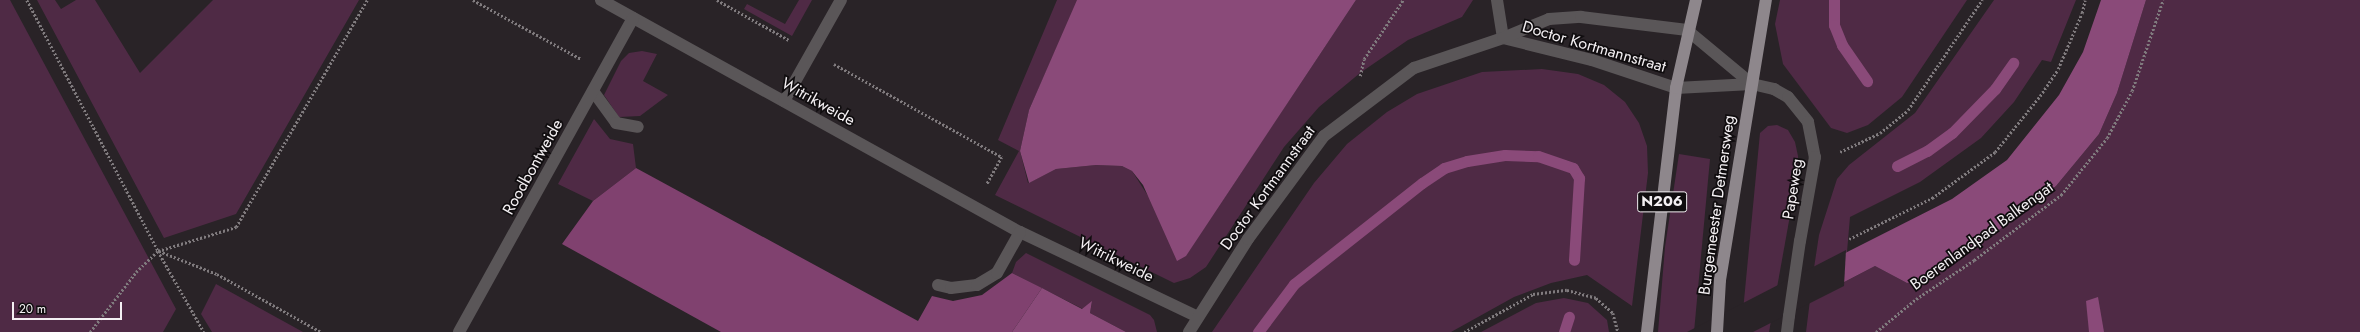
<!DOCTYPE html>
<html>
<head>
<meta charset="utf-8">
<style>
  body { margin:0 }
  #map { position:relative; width:2360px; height:332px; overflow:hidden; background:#292327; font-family:Jost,sans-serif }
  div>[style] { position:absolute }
  .green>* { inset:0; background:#4f2a45 }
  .forest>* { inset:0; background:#80416f }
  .water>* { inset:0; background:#8a4a79 }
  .pier>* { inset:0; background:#292327 }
  .stream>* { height:11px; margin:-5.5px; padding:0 5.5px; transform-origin:5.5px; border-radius:5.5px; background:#8a4a79 }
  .path>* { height:2.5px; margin-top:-1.25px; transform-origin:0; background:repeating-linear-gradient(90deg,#807b7e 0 2px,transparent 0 4px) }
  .minor>* { height:12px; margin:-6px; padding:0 6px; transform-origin:6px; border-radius:6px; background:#5a5658 }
  .major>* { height:12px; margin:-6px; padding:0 6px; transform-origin:6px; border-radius:6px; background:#8e878c }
  .minor-bridge>* { height:12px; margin:-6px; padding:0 6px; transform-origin:6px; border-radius:6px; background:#5a5658 }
  .major-bridge>* { height:12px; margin:-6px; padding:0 6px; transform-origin:6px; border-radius:6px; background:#8e878c }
  span { translate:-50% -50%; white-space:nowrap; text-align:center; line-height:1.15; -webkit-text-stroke:3.5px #100d0f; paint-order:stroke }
  .shield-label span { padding:1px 3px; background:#100d0f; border:1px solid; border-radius:3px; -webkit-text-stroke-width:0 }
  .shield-label { font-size:15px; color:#f4f0f3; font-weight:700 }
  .street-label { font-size:16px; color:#f4f0f3 }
  .scale { position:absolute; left:12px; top:302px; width:110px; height:18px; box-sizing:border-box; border:2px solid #f4f0f3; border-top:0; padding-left:5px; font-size:12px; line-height:14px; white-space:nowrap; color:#f4f0f3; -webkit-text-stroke:3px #100d0f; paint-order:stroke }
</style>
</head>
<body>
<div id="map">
  <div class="green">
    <i style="clip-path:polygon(0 0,10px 0,176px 309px,163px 332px,0 332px)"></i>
    <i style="clip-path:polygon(37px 0,55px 0,61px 9px,76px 0,95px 0,140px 73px,213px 0,359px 0,236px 214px,164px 238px)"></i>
    <i style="clip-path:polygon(799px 0,812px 0,792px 36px,744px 9px,747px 4px,785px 24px)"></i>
    <i style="clip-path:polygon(1057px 0,1078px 0,1029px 110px,1020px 151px,1028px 183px,1056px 169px,1096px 165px,1122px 166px,1132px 171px,1186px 255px,1356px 0,1473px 0,1462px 17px,1408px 40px,1360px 73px,1319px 107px,1284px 147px,1206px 267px,1190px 278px,1174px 283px,995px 195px,1019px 151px,998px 140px)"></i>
    <i style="clip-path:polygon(1780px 0,1967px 0,1902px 97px,1868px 125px,1847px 133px,1831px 128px,1783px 64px,1775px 24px)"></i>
    <i style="clip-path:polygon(1994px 0,2076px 0,2051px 62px,2042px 60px,2014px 102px,1981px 138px,1920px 182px,1850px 217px,1847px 252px,1814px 268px,1819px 235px,1837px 179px,1849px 165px,1915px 113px)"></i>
    <i style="clip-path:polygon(2146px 0,2360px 0,2360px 332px,1806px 332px,1810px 300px,1875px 266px,1907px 283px,1924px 280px,1969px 253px,2056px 186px,2099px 134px,2117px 93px)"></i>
    <i style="clip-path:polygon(642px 51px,657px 54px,643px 81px,668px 95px,640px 116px,619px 117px,604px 95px,621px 61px,629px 53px)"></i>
    <i style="clip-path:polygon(1542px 69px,1578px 74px,1604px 85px,1625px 102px,1639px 123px,1647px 146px,1648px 173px,1632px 306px,1587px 275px,1551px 283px,1514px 297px,1451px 332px,1212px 332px,1314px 183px,1347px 144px,1387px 112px,1417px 94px,1482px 72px)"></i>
    <i style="clip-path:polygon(594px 119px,610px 139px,633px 144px,636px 168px,593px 201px,558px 184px)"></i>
    <i style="clip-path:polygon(1777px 125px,1788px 130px,1795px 142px,1798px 156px,1798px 171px,1769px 332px,1741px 332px,1760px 133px,1768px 126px)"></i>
    <i style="clip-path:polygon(1679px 154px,1710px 159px,1694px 332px,1658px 332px,1665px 247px)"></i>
    <i style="clip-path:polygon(1026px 253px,1150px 315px,1154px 320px,1157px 332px,1126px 332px,1090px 313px,1092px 302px,1083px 309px,1012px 273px,1016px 262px)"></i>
    <i style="clip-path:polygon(216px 284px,303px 332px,212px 332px,201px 314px)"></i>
    <i style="clip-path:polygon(1564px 298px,1588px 303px,1607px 320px,1609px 332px,1481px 332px,1536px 303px)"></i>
  </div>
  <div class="forest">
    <i style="clip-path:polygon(636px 168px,918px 321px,932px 296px,953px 301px,982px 295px,1012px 273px,1042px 288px,1012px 332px,721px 332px,562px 244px,593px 201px)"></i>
  </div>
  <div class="water">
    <i style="clip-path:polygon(1077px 0,1356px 0,1186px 256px,1177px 261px,1143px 185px,1132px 171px,1122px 166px,1096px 165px,1056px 169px,1029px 183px,1020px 151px,1029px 110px)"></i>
    <i style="clip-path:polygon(2101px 0,2146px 0,2117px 93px,2099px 134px,2056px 186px,1969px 253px,1924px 280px,1907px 283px,1875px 266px,1748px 332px,1689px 332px,1952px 199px,2007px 160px,2059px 95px,2083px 52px)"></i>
    <i style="clip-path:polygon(1042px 288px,1082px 309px,1092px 301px,1090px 313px,1126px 332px,1012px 332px)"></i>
    <i style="clip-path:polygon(2098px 297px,2104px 332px,2089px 332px,2086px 301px)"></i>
  </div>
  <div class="pier">
    <i style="clip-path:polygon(1846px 250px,1844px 286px,1753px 332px,1687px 332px)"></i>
  </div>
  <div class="stream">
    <i style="left:1834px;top:0;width:25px;rotate:90deg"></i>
    <i style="left:1834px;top:25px;width:22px;rotate:68deg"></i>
    <i style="left:1842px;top:45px;width:44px;rotate:55.2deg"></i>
    <i style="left:1897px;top:166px;width:34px;rotate:-27deg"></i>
    <i style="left:1927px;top:151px;width:31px;rotate:-36deg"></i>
    <i style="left:1952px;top:133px;width:62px;rotate:-45.7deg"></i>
    <i style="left:1995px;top:89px;width:32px;rotate:-55deg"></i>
    <i style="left:1258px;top:332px;width:60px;rotate:-53.1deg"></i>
    <i style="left:1294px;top:284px;width:163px;rotate:-38.3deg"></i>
    <i style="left:1422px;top:183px;width:27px;rotate:-34deg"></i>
    <i style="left:1444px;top:168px;width:24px;rotate:-17deg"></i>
    <i style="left:1467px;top:161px;width:38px;rotate:-9deg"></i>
    <i style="left:1505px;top:155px;width:33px;rotate:2deg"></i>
    <i style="left:1538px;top:156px;width:37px;rotate:19deg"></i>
    <i style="left:1573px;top:168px;width:12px;rotate:59deg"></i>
    <i style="left:1579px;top:178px;width:82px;rotate:93.5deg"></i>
    <i style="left:1564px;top:332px;width:16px;rotate:-72deg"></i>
  </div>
  <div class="path">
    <i style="left:27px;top:0;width:283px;rotate:62.4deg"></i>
    <i style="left:158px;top:251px;width:93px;rotate:60.4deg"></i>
    <i style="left:473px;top:0;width:123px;rotate:28.6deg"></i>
    <i style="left:717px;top:0;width:82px;rotate:29.1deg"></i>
    <i style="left:834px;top:64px;width:192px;rotate:29deg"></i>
    <i style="left:1002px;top:157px;width:31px;rotate:119deg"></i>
    <i style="left:1360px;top:76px;width:17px;rotate:-77deg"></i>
    <i style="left:1364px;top:59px;width:71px;rotate:-56.5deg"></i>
    <i style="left:1840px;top:152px;width:44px;rotate:-25.4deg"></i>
    <i style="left:1880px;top:133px;width:36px;rotate:-39deg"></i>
    <i style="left:1908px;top:110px;width:133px;rotate:-56.1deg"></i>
    <i style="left:1849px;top:239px;width:93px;rotate:-26.3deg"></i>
    <i style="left:1932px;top:198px;width:78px;rotate:-36.1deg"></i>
    <i style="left:1995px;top:152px;width:72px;rotate:-51.2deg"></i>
    <i style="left:2040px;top:96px;width:32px;rotate:-56deg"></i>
    <i style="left:2058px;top:69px;width:61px;rotate:-66.8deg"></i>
    <i style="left:2082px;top:13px;width:13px;rotate:-77deg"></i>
    <i style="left:159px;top:251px;width:62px;rotate:21.6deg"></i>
    <i style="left:217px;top:274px;width:119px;rotate:29.1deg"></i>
    <i style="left:90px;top:332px;width:76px;rotate:-52.5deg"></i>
    <i style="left:136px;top:272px;width:30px;rotate:-44deg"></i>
    <i style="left:158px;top:251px;width:82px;rotate:-17.1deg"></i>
    <i style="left:236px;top:227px;width:262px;rotate:-60deg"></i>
    <i style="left:1464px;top:332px;width:79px;rotate:-28.8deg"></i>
    <i style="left:1533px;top:294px;width:34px;rotate:-7deg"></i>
    <i style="left:1567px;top:290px;width:30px;rotate:15deg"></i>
    <i style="left:1596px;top:298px;width:23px;rotate:41deg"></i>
    <i style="left:1613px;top:313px;width:20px;rotate:75deg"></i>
    <i style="left:1876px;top:332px;width:52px;rotate:-39.5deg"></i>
    <i style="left:1916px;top:299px;width:70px;rotate:-33.9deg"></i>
    <i style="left:1974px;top:260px;width:109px;rotate:-36.8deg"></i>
    <i style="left:2061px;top:195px;width:73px;rotate:-51.1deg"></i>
    <i style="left:2107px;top:138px;width:53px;rotate:-62deg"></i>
    <i style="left:2132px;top:91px;width:96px;rotate:-71.2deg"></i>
  </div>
  <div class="minor">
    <i style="left:601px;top:0;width:479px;rotate:29deg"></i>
    <i style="left:1020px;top:232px;width:197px;rotate:25.5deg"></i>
    <i style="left:1497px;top:0;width:38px;rotate:81deg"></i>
    <i style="left:1503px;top:38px;width:92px;rotate:13.9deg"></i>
    <i style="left:1592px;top:60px;width:89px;rotate:18.4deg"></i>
    <i style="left:1676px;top:88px;width:76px;rotate:-3deg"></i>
    <i style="left:1752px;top:84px;width:23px;rotate:13deg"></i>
    <i style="left:1774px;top:89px;width:16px;rotate:30deg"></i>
    <i style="left:1788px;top:97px;width:32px;rotate:51deg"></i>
    <i style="left:1808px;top:122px;width:36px;rotate:79deg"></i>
    <i style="left:1815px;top:157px;width:85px;rotate:100.1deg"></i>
    <i style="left:593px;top:91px;width:39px;rotate:54deg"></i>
    <i style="left:616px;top:123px;width:22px;rotate:10deg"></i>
    <i style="left:784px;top:101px;width:116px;rotate:-60.6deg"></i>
    <i style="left:938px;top:285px;width:13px;rotate:13deg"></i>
    <i style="left:951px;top:288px;width:26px;rotate:-7deg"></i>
    <i style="left:977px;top:285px;width:23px;rotate:-31deg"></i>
    <i style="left:997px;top:273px;width:47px;rotate:-60.7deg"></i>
    <i style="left:459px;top:332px;width:359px;rotate:-61deg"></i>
    <i style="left:1189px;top:332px;width:110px;rotate:-57.6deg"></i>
    <i style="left:1248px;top:239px;width:128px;rotate:-53.6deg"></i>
    <i style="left:1324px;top:136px;width:113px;rotate:-37.1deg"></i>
    <i style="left:1414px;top:68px;width:94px;rotate:-18.6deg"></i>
    <i style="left:1503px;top:38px;width:50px;rotate:-22.4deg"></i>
    <i style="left:1549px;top:19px;width:32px;rotate:-4deg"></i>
    <i style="left:1581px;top:17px;width:107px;rotate:7deg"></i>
    <i style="left:1687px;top:30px;width:85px;rotate:39.7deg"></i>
    <i style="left:1787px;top:332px;width:16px;rotate:-83deg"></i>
  </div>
  <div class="major">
    <i style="left:1720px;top:280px;width:284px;rotate:-80.7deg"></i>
    <i style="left:1647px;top:332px;width:246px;rotate:-83.2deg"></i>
    <i style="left:1676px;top:88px;width:90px;rotate:-77.2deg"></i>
  </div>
  <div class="minor-bridge">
    <i style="left:1789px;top:316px;width:76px;rotate:-81.7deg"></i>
  </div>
  <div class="major-bridge">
    <i style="left:1717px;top:332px;width:52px;rotate:-86.7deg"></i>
  </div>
  <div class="shield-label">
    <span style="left:1662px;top:202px">N206</span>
  </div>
  <div class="street-label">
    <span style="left:1594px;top:47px;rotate:16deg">Doctor Kortmannstraat</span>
    <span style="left:818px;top:102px;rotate:29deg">Witrikweide</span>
    <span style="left:533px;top:167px;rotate:-61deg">Roodbontweide</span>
    <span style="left:1268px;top:188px;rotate:-54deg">Doctor Kortmannstraat</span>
    <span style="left:1793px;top:189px;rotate:-81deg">Papeweg</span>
    <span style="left:1717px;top:205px;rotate:-82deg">Burgemeester Detmersweg</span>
    <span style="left:1982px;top:236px;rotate:-36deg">Boerenlandpad Balkengat</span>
    <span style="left:1116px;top:260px;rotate:26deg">Witrikweide</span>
  </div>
  <div class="scale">20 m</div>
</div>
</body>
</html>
